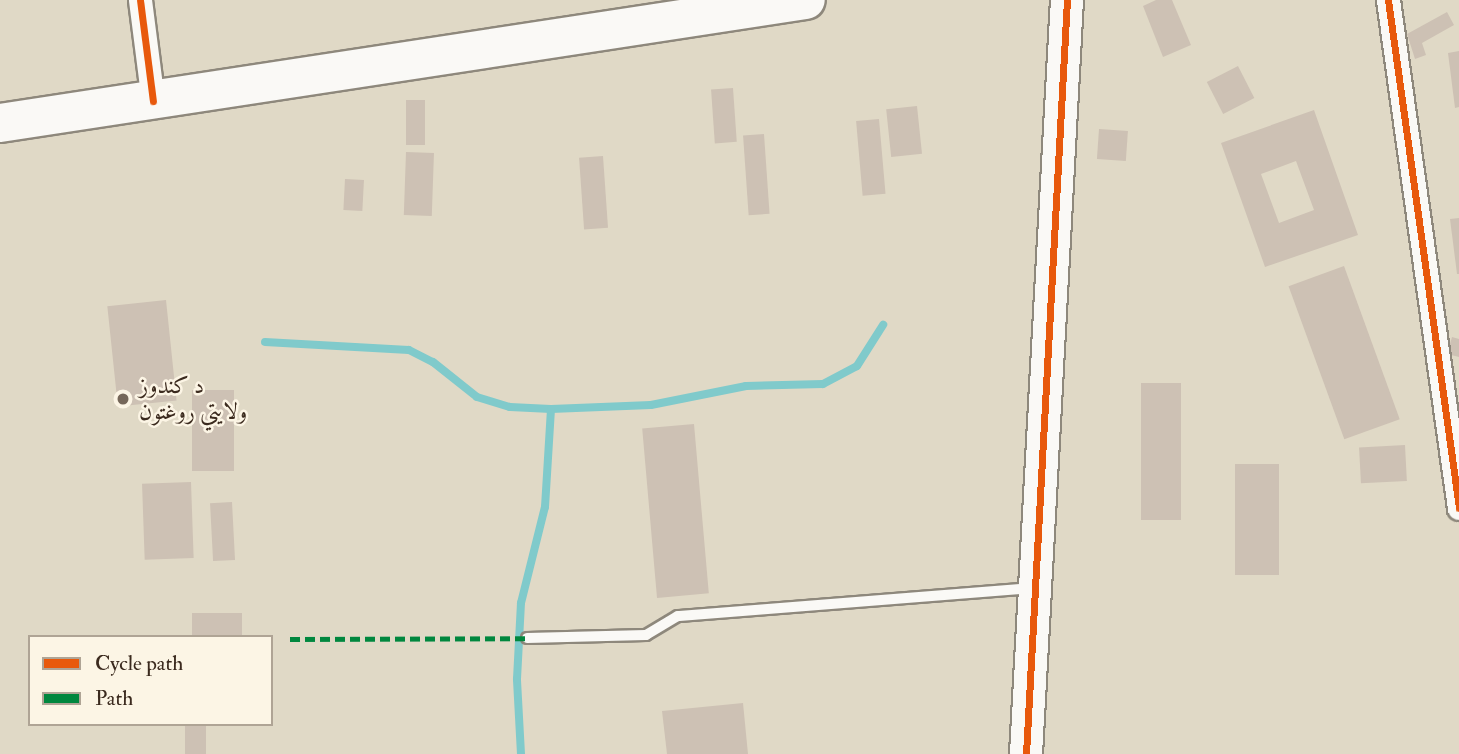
<!DOCTYPE html>
<html>
<head>
<meta charset="utf-8">
<style>
  body { margin:0 }
  #map { position:relative; width:1459px; height:754px; overflow:hidden; background:#e0d9c6; font-family:"IM FELL Double Pica",Amiri,serif }
  div>[style] { position:absolute }
  .stream>* { height:8px; margin:-4px; padding:0 4px; transform-origin:4px; border-radius:4px; background:#80cacb }
  .building>* { inset:0; background:#cdc1b4; transform-origin:0 0 }
  .roads { filter:drop-shadow(2px 0 #8e887c) drop-shadow(-2px 0 #8e887c) drop-shadow(0 2px #8e887c) drop-shadow(0 -2px #8e887c) }
  .lane>* { height:10px; margin:-5px; padding:0 5px; transform-origin:5px; border-radius:5px; background:#faf9f6 }
  .street>* { height:23px; margin:-11.5px; padding:0 11.5px; transform-origin:11.5px; border-radius:11.5px; background:#faf9f6 }
  .secondary>* { height:32px; margin:-16px; padding:0 16px; transform-origin:16px; border-radius:16px; background:#faf9f6 }
  .highway>* { height:38px; margin:-19px; padding:0 19px; transform-origin:19px; border-radius:19px; background:#faf9f6 }
  .quiet>* { height:5px; margin-top:-2.5px; transform-origin:0; background:repeating-linear-gradient(90deg,#00873e 0 10px,transparent 0 15px) }
  .cycleway>* { height:7px; margin:-3.5px; padding:0 3.5px; transform-origin:3.5px; border-radius:3.5px; background:#e8590c }
  .dots>* { width:19px; height:19px; translate:-50% -50%; box-sizing:border-box; border:4px solid #fcf5e5; border-radius:50% }
  span { translate:-50% -50%; white-space:nowrap; text-align:center; line-height:1.15; -webkit-text-stroke:5px #fcf5e5; paint-order:stroke }
  .poi-label { font-size:23px; color:#3b2a1e }
  .left { translate:0 -50%; text-align:left }
  .legend { position:absolute; left:28px; top:635px; width:245px; height:91px; box-sizing:border-box; background:#fcf5e5; border:2px solid #afa495; margin:0; padding:9px 12px; list-style:none; font-size:21px; color:#3b2a1e }
  .legend li { display:flex; align-items:center; gap:14px; height:35px }
  .legend b { width:35px; border:2px solid #afa495 }
</style>
</head>
<body>
<div id="map">
  <div class="stream">
    <i style="left:265px;top:342px;width:144px;rotate:3.2deg"></i>
    <i style="left:409px;top:350px;width:27px;rotate:27deg"></i>
    <i style="left:433px;top:362px;width:56px;rotate:38.5deg"></i>
    <i style="left:477px;top:397px;width:34px;rotate:17deg"></i>
    <i style="left:510px;top:407px;width:41px;rotate:2.8deg"></i>
    <i style="left:551px;top:409px;width:100px;rotate:-2.3deg"></i>
    <i style="left:651px;top:405px;width:97px;rotate:-11.3deg"></i>
    <i style="left:746px;top:386px;width:77px;rotate:-1.5deg"></i>
    <i style="left:823px;top:384px;width:38px;rotate:-28deg"></i>
    <i style="left:857px;top:366px;width:49px;rotate:-57.6deg"></i>
    <i style="left:521px;top:754px;width:75px;rotate:-93.1deg"></i>
    <i style="left:517px;top:679px;width:76px;rotate:-87deg"></i>
    <i style="left:521px;top:603px;width:99px;rotate:-76deg"></i>
    <i style="left:545px;top:507px;width:98px;rotate:-86.5deg"></i>
  </div>
  <div class="building">
    <i style="clip-path:polygon(1156px 0,1172px 0,1191px 45px,1163px 57px,1143px 6px)"></i>
    <i style="clip-path:polygon(1447px 12px,1454px 25px,1422px 43px,1426px 55px,1415px 59px,1407px 34px)"></i>
    <i style="clip-path:polygon(1459px 51px,1459px 107px,1455px 108px,1448px 53px)"></i>
    <i style="left:1238px;top:66px;width:36px;height:35px;rotate:63deg"></i>
    <i style="left:733px;top:88px;width:54px;height:22px;rotate:86deg"></i>
    <i style="left:406px;top:100px;width:19px;height:45px"></i>
    <i style="left:917px;top:106px;width:48px;height:31px;rotate:84deg"></i>
    <i style="clip-path:polygon(evenodd,1314px 110px,1358px 235px,1265px 267px,1221px 143px,1314px 110px,1296px 161px,1314px 210px,1279px 223px,1261px 174px,1296px 161px)"></i>
    <i style="left:879px;top:119px;width:75px;height:23px;rotate:85deg"></i>
    <i style="left:1099px;top:129px;width:29px;height:30px;rotate:4deg"></i>
    <i style="left:764px;top:134px;width:80px;height:21px;rotate:86deg"></i>
    <i style="left:406px;top:152px;width:28px;height:63px;rotate:2deg"></i>
    <i style="left:603px;top:156px;width:72px;height:24px;rotate:86deg"></i>
    <i style="left:345px;top:179px;width:19px;height:31px;rotate:3deg"></i>
    <i style="clip-path:polygon(1459px 218px,1459px 274px,1457px 274px,1450px 219px)"></i>
    <i style="left:1344px;top:266px;width:163px;height:59px;rotate:70deg"></i>
    <i style="left:166px;top:300px;width:101px;height:59px;rotate:84deg"></i>
    <i style="clip-path:polygon(1452px 337px,1459px 339px,1459px 357px,1447px 354px)"></i>
    <i style="left:1141px;top:383px;width:40px;height:137px"></i>
    <i style="left:192px;top:390px;width:42px;height:81px"></i>
    <i style="left:694px;top:424px;width:170px;height:52px;rotate:85deg"></i>
    <i style="left:1405px;top:445px;width:36px;height:46px;rotate:87deg"></i>
    <i style="left:1235px;top:464px;width:44px;height:111px"></i>
    <i style="left:191px;top:482px;width:76px;height:49px;rotate:88deg"></i>
    <i style="left:232px;top:502px;width:58px;height:22px;rotate:87deg"></i>
    <i style="left:192px;top:613px;width:50px;height:24px"></i>
    <i style="clip-path:polygon(743px 703px,748px 754px,667px 754px,662px 711px)"></i>
    <i style="left:185px;top:724px;width:21px;height:30px"></i>
  </div>
  <div class="roads">
    <div class="lane">
      <i style="left:527px;top:638px;width:119px;rotate:-1.4deg"></i>
      <i style="left:646px;top:635px;width:37px;rotate:-31deg"></i>
      <i style="left:678px;top:616px;width:354px;rotate:-4.5deg"></i>
    </div>
    <div class="street">
      <i style="left:140px;top:0;width:102px;rotate:82.7deg"></i>
      <i style="left:1388px;top:0;width:513px;rotate:82.04deg"></i>
    </div>
    <div class="secondary">
      <i style="left:1026px;top:754px;width:755px;rotate:-86.89deg"></i>
    </div>
    <div class="highway">
      <i style="left:0;top:123px;width:815px;rotate:-8.68deg"></i>
    </div>
  </div>
  <div class="quiet">
    <i style="left:290px;top:639px;width:237px;rotate:-0.2deg"></i>
  </div>
  <div class="cycleway">
    <i style="left:140px;top:0;width:102px;rotate:82.7deg"></i>
    <i style="left:1388px;top:0;width:513px;rotate:82.04deg"></i>
    <i style="left:1026px;top:754px;width:755px;rotate:-86.89deg"></i>
  </div>
  <div class="dots">
    <i style="left:123px;top:399px;background:#756759"></i>
  </div>
  <div class="poi-label">
    <span class="left" style="left:139px;top:399px">د کندوز<br>ولایتي روغتون</span>
  </div>
  <ul class="legend">
  <li><b style="height:9px;background:#e8590c"></b>Cycle path</li>
  <li><b style="height:9px;background:#00873e"></b>Path</li>
  </ul>
</div>
</body>
</html>
